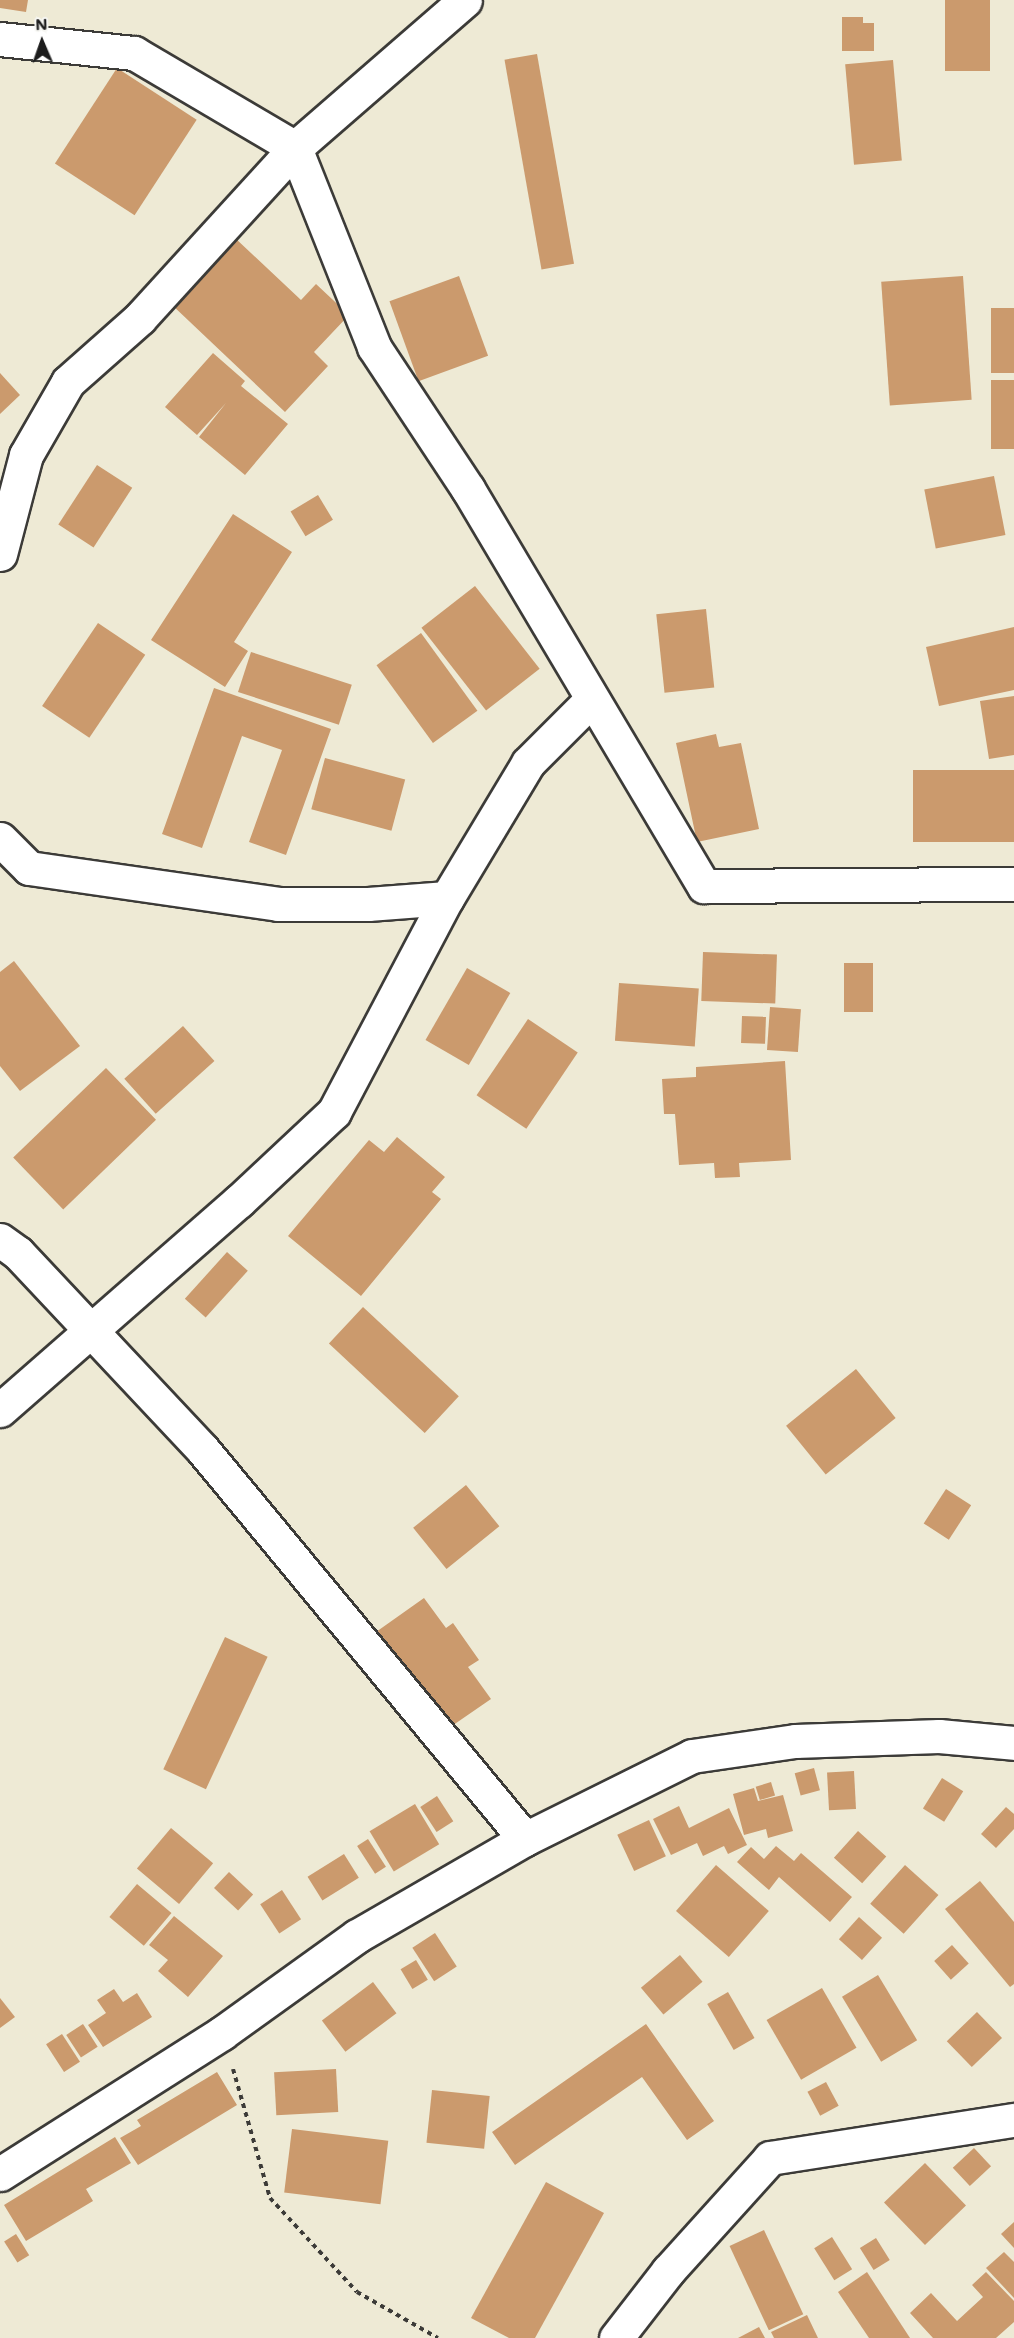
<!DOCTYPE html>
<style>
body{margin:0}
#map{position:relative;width:1014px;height:2338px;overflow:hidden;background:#eeead5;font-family:Mali,sans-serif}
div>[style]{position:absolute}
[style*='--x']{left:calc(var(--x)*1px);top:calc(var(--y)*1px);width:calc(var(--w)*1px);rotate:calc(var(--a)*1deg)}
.building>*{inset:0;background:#cb9a6d;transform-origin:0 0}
.path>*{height:4px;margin-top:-2px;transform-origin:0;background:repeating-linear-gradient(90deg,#3c3b38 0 4.5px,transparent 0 9px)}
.roads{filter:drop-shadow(2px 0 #3c3b38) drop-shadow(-2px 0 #3c3b38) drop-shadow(0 2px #3c3b38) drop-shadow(0 -2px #3c3b38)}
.street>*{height:33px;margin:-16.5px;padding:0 16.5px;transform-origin:16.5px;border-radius:16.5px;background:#fff}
span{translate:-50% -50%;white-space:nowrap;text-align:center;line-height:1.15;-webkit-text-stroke:4.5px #f6f6f2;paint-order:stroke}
.north{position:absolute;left:12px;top:12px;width:60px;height:60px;-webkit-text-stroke:4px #f6f6f2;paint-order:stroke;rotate:358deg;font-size:16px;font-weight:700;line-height:24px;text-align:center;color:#1c1c1c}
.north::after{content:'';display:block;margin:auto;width:21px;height:27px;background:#1c1c1c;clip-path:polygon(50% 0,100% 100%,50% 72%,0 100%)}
</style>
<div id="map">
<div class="building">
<i style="clip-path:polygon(0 0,28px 0,26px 12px,0 8px)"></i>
<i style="left:945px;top:0;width:45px;height:71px"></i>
<i style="clip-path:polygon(842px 17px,863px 17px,863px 23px,874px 23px,874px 51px,842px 51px)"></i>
<i style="left:537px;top:54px;width:213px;height:33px;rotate:80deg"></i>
<i style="left:893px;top:60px;width:101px;height:48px;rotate:85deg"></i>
<i style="left:117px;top:68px;width:95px;height:114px;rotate:33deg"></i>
<i style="clip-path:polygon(235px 238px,301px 300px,316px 284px,349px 315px,314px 352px,328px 366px,285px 412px,171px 304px)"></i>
<i style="left:459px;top:276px;width:85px;height:74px;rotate:70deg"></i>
<i style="left:963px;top:276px;width:124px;height:82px;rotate:86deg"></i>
<i style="left:991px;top:308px;width:23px;height:65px"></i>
<i style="clip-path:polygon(213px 353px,245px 381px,241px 386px,288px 424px,245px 475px,199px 437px,226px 403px,197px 435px,165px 407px)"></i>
<i style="clip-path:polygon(0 373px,20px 395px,0 414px)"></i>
<i style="left:1014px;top:380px;width:69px;height:23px;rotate:90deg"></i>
<i style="left:97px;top:465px;width:42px;height:71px;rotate:33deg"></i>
<i style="left:994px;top:476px;width:60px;height:71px;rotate:79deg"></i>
<i style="left:318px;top:495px;width:29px;height:32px;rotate:59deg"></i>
<i style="clip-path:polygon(233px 514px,292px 552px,234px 642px,248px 651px,225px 687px,151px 640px)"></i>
<i style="left:475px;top:586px;width:105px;height:68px;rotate:52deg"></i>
<i style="left:706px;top:609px;width:79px;height:50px;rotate:84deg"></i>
<i style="left:98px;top:623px;width:57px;height:100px;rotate:34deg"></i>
<i style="clip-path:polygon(1014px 627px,1014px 690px,939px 706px,926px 647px)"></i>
<i style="left:421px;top:633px;width:96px;height:55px;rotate:54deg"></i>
<i style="left:251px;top:652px;width:106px;height:42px;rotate:18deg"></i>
<i style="clip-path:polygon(214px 688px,331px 729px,286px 855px,249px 842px,282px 750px,242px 736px,202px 848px,162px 834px)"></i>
<i style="clip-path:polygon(1014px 696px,1014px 755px,989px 759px,980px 701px)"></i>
<i style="clip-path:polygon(716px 734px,719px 747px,741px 743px,759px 829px,697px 842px,676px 743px)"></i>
<i style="left:325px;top:758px;width:83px;height:53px;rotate:15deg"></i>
<i style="left:1014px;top:770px;width:72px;height:101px;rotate:90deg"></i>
<i style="left:703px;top:952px;width:74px;height:49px;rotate:2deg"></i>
<i style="clip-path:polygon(14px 961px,80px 1046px,20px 1091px,0 1066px,0 972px)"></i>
<i style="left:844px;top:963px;width:29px;height:49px"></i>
<i style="left:467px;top:968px;width:50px;height:83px;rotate:30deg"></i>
<i style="left:619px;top:983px;width:80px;height:58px;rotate:4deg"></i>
<i style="left:770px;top:1007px;width:31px;height:43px;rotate:4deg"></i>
<i style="left:742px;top:1016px;width:24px;height:27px;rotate:2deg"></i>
<i style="left:528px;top:1019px;width:60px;height:92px;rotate:34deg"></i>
<i style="left:183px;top:1026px;width:47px;height:79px;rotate:48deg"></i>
<i style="clip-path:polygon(785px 1061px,791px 1160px,739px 1163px,740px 1177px,715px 1178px,714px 1163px,679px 1165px,675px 1114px,664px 1114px,662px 1079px,696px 1077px,696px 1067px)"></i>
<i style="left:106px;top:1068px;width:72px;height:129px;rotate:46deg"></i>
<i style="clip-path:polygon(397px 1137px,445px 1177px,432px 1192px,441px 1199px,361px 1296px,288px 1236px,369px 1140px,384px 1152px)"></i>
<i style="left:227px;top:1252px;width:28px;height:63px;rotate:42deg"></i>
<i style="left:363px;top:1307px;width:131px;height:50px;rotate:43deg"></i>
<i style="left:856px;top:1369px;width:63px;height:90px;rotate:51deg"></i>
<i style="left:466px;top:1485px;width:53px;height:68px;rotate:51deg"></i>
<i style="left:946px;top:1489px;width:30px;height:41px;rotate:33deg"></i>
<i style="clip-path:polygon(424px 1598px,446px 1628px,453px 1623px,479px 1660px,468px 1667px,491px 1699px,446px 1730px,376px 1632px)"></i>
<i style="left:225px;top:1637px;width:47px;height:146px;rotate:25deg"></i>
<i style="left:814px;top:1768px;width:23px;height:20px;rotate:75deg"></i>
<i style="left:854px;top:1771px;width:38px;height:27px;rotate:87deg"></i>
<i style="left:942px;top:1778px;width:25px;height:36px;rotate:32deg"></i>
<i style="left:771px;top:1782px;width:14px;height:16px;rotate:73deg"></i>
<i style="clip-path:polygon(754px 1788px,758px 1801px,783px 1795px,793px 1831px,768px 1838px,766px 1829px,744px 1835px,733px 1794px)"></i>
<i style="left:437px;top:1796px;width:30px;height:20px;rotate:57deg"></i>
<i style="left:415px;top:1804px;width:47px;height:53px;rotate:59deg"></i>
<i style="clip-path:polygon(679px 1806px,689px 1828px,729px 1808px,747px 1845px,728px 1854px,724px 1846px,703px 1856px,697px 1843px,671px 1855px,653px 1819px)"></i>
<i style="clip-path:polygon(1006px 1807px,1014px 1814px,1014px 1829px,996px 1848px,981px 1834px)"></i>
<i style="left:649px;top:1820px;width:40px;height:35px;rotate:65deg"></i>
<i style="left:171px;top:1828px;width:55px;height:53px;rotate:40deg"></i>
<i style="left:858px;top:1831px;width:38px;height:36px;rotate:42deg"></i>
<i style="left:368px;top:1839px;width:33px;height:13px;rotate:57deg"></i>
<i style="clip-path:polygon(776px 1846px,794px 1861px,801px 1853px,852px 1897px,830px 1922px,779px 1877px,769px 1890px,737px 1862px,751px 1847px,764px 1859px)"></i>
<i style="left:344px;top:1854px;width:28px;height:43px;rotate:58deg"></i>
<i style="left:716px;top:1865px;width:70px;height:61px;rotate:41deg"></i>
<i style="left:905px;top:1865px;width:45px;height:52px;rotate:42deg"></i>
<i style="left:229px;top:1872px;width:33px;height:22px;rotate:43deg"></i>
<i style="clip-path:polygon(980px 1881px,1014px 1922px,1014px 1984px,1010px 1987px,945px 1909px)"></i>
<i style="left:137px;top:1884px;width:45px;height:43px;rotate:40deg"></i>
<i style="left:282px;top:1890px;width:35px;height:26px;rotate:57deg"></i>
<i style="clip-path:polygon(174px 1916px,223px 1956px,188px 1997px,158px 1971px,168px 1960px,149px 1945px)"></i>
<i style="left:859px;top:1917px;width:31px;height:30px;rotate:42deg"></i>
<i style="left:435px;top:1933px;width:40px;height:27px;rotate:57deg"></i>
<i style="left:952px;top:1945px;width:25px;height:24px;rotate:48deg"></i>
<i style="left:680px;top:1955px;width:35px;height:51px;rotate:50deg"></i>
<i style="left:416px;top:1960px;width:23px;height:18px;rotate:59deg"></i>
<i style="left:878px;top:1975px;width:76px;height:42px;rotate:59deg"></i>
<i style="left:373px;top:1982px;width:39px;height:64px;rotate:53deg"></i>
<i style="left:822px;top:1988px;width:69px;height:64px;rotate:60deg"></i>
<i style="clip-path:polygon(114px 1989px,123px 2002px,137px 1993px,152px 2017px,103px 2047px,88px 2025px,106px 2013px,97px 2000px)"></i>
<i style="left:728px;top:1992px;width:53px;height:24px;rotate:60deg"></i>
<i style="clip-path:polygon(0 1998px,15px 2017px,0 2028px)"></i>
<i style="left:977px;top:2012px;width:36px;height:42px;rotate:46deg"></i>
<i style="left:83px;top:2024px;width:27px;height:20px;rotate:57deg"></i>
<i style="clip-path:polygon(646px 2024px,714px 2121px,687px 2140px,642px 2077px,515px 2165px,492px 2132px)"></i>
<i style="left:62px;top:2034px;width:33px;height:19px;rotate:57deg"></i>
<i style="left:336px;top:2069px;width:43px;height:62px;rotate:87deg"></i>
<i style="clip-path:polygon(217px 2072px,237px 2105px,138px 2165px,120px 2138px,141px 2126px,137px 2120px)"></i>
<i style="left:826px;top:2082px;width:27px;height:21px;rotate:62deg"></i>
<i style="left:432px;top:2090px;width:58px;height:53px;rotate:6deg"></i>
<i style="left:292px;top:2129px;width:97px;height:64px;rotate:7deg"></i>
<i style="clip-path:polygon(115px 2137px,131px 2163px,86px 2189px,93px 2201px,26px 2241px,4px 2205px)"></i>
<i style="left:974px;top:2148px;width:25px;height:29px;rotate:47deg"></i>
<i style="left:925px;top:2163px;width:59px;height:57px;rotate:46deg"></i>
<i style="clip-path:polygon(546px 2182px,604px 2213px,535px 2338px,509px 2338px,471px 2318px)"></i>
<i style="clip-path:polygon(1014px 2222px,1014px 2248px,1001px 2234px)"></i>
<i style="left:764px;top:2230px;width:93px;height:38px;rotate:65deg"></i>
<i style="left:16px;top:2234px;width:25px;height:14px;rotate:58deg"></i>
<i style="left:832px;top:2237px;width:38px;height:21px;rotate:58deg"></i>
<i style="left:876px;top:2238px;width:26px;height:19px;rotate:58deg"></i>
<i style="clip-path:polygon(1004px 2252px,1014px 2262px,1014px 2298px,986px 2268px)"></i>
<i style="clip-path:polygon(867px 2272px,910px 2338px,869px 2338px,838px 2292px)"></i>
<i style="clip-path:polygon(986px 2272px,1014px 2301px,1014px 2322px,996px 2338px,933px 2338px,910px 2313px,931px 2293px,957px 2321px,983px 2297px,972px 2285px)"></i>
<i style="clip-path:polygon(807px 2315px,818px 2338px,774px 2338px,771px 2332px)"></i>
<i style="clip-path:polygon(759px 2327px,765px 2338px,738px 2338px)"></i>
</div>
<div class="path">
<i style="--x:233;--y:2069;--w:134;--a:74"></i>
<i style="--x:270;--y:2198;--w:128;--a:47.2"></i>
<i style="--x:357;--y:2292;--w:93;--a:29.6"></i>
</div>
<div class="roads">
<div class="street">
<i style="--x:0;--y:39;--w:135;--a:6"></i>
<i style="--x:134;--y:53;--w:187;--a:30.5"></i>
<i style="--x:295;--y:148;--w:214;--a:68.3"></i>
<i style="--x:374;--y:347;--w:170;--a:56.5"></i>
<i style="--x:468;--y:489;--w:462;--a:59.3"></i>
<i style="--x:704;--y:886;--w:310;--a:-0.4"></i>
<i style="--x:0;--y:554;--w:102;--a:-75.3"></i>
<i style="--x:26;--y:455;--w:84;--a:-60.1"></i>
<i style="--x:68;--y:382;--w:96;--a:-41.6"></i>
<i style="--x:140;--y:318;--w:230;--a:-47.6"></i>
<i style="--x:295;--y:148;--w:225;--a:-41"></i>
<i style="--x:0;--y:839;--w:41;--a:45"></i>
<i style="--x:29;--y:868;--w:252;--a:8.2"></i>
<i style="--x:278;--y:904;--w:90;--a:0"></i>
<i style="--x:368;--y:904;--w:79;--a:-4.3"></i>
<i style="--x:0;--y:1240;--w:22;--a:36"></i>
<i style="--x:18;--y:1253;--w:270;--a:46.8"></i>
<i style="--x:203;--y:1450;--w:505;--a:50.38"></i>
<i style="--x:0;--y:1410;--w:317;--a:-41.2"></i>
<i style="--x:239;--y:1201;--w:130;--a:-43.1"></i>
<i style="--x:334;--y:1112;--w:242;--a:-62.2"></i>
<i style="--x:447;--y:898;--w:157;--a:-59"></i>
<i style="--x:528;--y:763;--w:89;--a:-45"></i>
<i style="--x:0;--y:2174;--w:263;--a:-32.4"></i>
<i style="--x:222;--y:2033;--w:166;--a:-35.7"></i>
<i style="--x:357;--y:1936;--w:194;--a:-30"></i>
<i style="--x:525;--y:1839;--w:186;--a:-26.4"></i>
<i style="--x:692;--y:1756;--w:104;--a:-8.3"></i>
<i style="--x:795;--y:1741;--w:144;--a:-2"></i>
<i style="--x:939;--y:1736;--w:75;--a:5.3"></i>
<i style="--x:616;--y:2338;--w:85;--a:-52.2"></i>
<i style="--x:668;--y:2271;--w:152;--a:-47.9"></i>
<i style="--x:770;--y:2158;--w:247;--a:-8.9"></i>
</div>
</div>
<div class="north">N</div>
</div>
